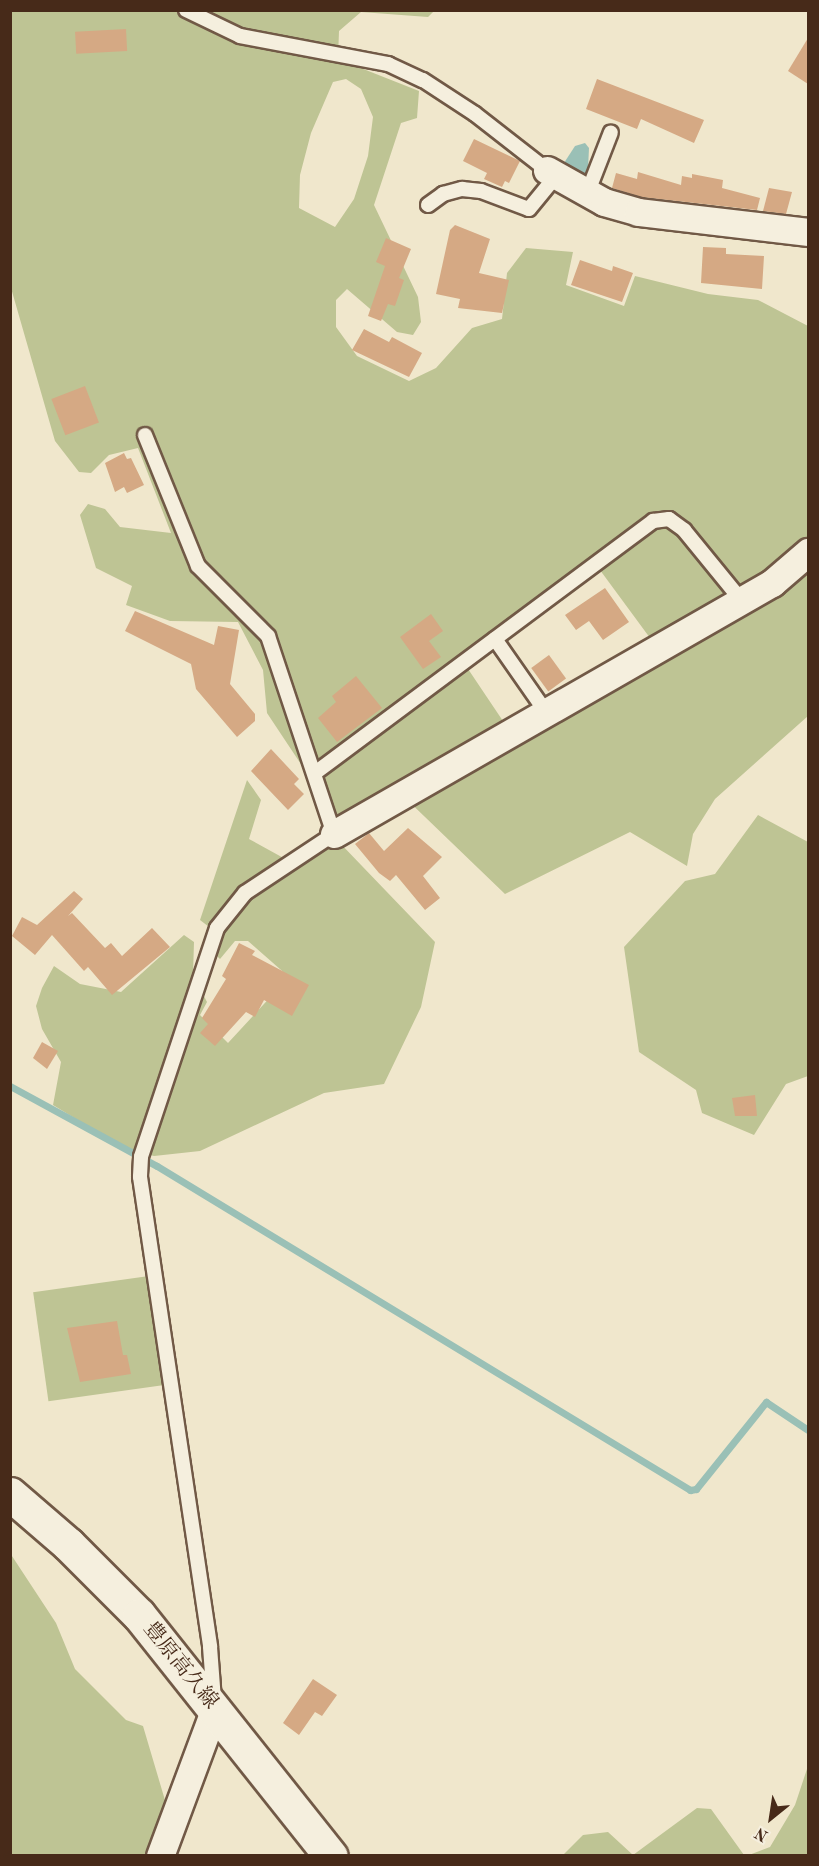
<!DOCTYPE html>
<meta charset="utf-8">
<style>
body{margin:0}
#map{position:relative;width:819px;height:1866px;overflow:hidden;background:#f0e7cc;font-family:"Old Standard TT","Noto Serif JP",serif}
div>[style]{position:absolute}
[style*='--x']{left:calc(var(--x)*1px);top:calc(var(--y)*1px);width:calc(var(--w)*1px);rotate:calc(var(--a)*1deg)}
.green>*{inset:0;background:#bec494;transform-origin:0 0}
.water>*{inset:0;background:#9ac0b6}
.stream>*{height:7px;margin:-3.5px;padding:0 3.5px;transform-origin:3.5px;border-radius:3.5px;background:#9ac0b6}
.building>*{inset:0;background:#d5a984;transform-origin:0 0}
.roads{filter:drop-shadow(2px 0 #715946) drop-shadow(-2px 0 #715946) drop-shadow(0 2px #715946) drop-shadow(0 -2px #715946)}
.service>*{height:14px;margin:-7px;padding:0 7px;transform-origin:7px;border-radius:7px;background:#f5efde}
.minor>*{height:27px;margin:-13.5px;padding:0 13.5px;transform-origin:13.5px;border-radius:13.5px;background:#f5efde}
.secondary>*{height:33px;margin:-16.5px;padding:0 16.5px;transform-origin:16.5px;border-radius:16.5px;background:#f5efde}
span{translate:-50% -50%;white-space:nowrap;text-align:center;line-height:1.15;-webkit-text-stroke:4.5px #f5efde;paint-order:stroke}
.street-label{font-size:21px;color:#472a19}
.frame{position:absolute;inset:0;border:12px solid #472a19;pointer-events:none}
.north{position:absolute;left:741px;top:1788px;width:60px;height:60px;-webkit-text-stroke:4px #f5efde;paint-order:stroke;rotate:210deg;font-size:16px;font-weight:700;line-height:24px;text-align:center;color:#472a19}
.north::after{content:'';display:block;margin:auto;width:21px;height:27px;background:#472a19;clip-path:polygon(50% 0,100% 100%,50% 72%,0 100%)}
</style>
<div id="map">
<div class="green">
<i style="clip-path:polygon(evenodd,10px 11px,434px 11px,428px 17px,361px 12px,339px 31px,338px 59px,419px 91px,417px 118px,401px 123px,374px 205px,418px 297px,421px 322px,413px 335px,397px 332px,347px 289px,336px 300px,336px 327px,357px 356px,409px 381px,436px 368px,472px 328px,502px 319px,507px 273px,526px 248px,573px 252px,566px 285px,624px 306px,635px 276px,708px 294px,758px 300px,808px 326px,808px 716px,715px 799px,693px 834px,687px 866px,630px 832px,505px 894px,398px 791px,338px 820px,267px 713px,263px 670px,238px 622px,170px 621px,126px 605px,132px 586px,96px 568px,80px 515px,88px 504px,105px 509px,120px 527px,171px 533px,138px 448px,109px 455px,91px 473px,79px 472px,55px 441px,11px 288px,10px 11px,346px 79px,361px 89px,373px 117px,368px 156px,354px 199px,335px 227px,299px 208px,300px 175px,311px 133px,333px 82px,346px 79px,10px 11px,597px 566px,664px 657px,515px 739px,462px 660px,597px 566px)"></i>
<i style="clip-path:polygon(247px 780px,261px 800px,249px 839px,298px 866px,338px 841px,435px 942px,421px 1007px,384px 1084px,324px 1093px,200px 1151px,154px 1156px,124px 1148px,53px 1105px,61px 1062px,42px 1029px,36px 1006px,42px 988px,54px 966px,80px 984px,121px 992px,184px 935px,194px 942px,193px 975px,207px 1002px,200px 1015px,228px 1043px,289px 977px,248px 941px,235px 941px,220px 959px,214px 953px,221px 936px,200px 920px)"></i>
<i style="clip-path:polygon(758px 815px,808px 842px,808px 1076px,786px 1084px,754px 1135px,702px 1113px,696px 1090px,639px 1052px,624px 947px,685px 881px,715px 874px)"></i>
<i style="left:149px;top:1276px;width:110px;height:117px;rotate:82deg"></i>
<i style="clip-path:polygon(10px 1553px,56px 1623px,75px 1669px,126px 1720px,143px 1726px,167px 1807px,152px 1855px,11px 1855px)"></i>
<i style="clip-path:polygon(808px 1766px,808px 1855px,749px 1855px,770px 1847px,795px 1805px)"></i>
<i style="clip-path:polygon(697px 1808px,711px 1809px,744px 1855px,563px 1855px,583px 1835px,608px 1832px,633px 1855px)"></i>
</div>
<div class="water">
<i style="clip-path:polygon(585px 143px,589px 148px,588px 169px,581px 180px,564px 170px,564px 163px,575px 146px)"></i>
</div>
<div class="stream">
<i style="--x:10;--y:1086;--w:167;--a:28.6"></i>
<i style="--x:157;--y:1166;--w:624;--a:31.29"></i>
<i style="--x:690;--y:1490;--w:6;--a:-9"></i>
<i style="--x:696;--y:1489;--w:112;--a:-51.2"></i>
<i style="--x:766;--y:1402;--w:50;--a:33.7"></i>
</div>
<div class="building">
<i style="left:126px;top:29px;width:22px;height:51px;rotate:87deg"></i>
<i style="clip-path:polygon(808px 38px,808px 84px,788px 71px)"></i>
<i style="clip-path:polygon(597px 79px,704px 120px,694px 143px,641px 119px,637px 129px,586px 109px)"></i>
<i style="clip-path:polygon(474px 139px,520px 161px,509px 183px,505px 181px,502px 187px,484px 179px,487px 173px,463px 161px)"></i>
<i style="clip-path:polygon(638px 172px,681px 185px,682px 176px,692px 178px,692px 174px,723px 180px,722px 188px,760px 198px,757px 210px,641px 197px,612px 188px,616px 173px,637px 179px)"></i>
<i style="clip-path:polygon(769px 188px,792px 192px,786px 214px,763px 211px)"></i>
<i style="clip-path:polygon(455px 225px,490px 239px,479px 273px,509px 280px,502px 313px,458px 308px,460px 299px,436px 294px,450px 230px)"></i>
<i style="clip-path:polygon(386px 238px,411px 249px,399px 278px,404px 280px,395px 306px,388px 304px,381px 321px,368px 316px,385px 266px,376px 262px)"></i>
<i style="clip-path:polygon(703px 247px,726px 248px,726px 254px,764px 256px,762px 289px,701px 283px)"></i>
<i style="clip-path:polygon(580px 260px,612px 271px,613px 266px,633px 273px,622px 302px,571px 285px)"></i>
<i style="clip-path:polygon(364px 329px,389px 342px,392px 337px,422px 353px,409px 377px,352px 350px)"></i>
<i style="left:85px;top:386px;width:39px;height:36px;rotate:69deg"></i>
<i style="clip-path:polygon(124px 453px,127px 459px,131px 458px,144px 485px,127px 493px,124px 487px,115px 492px,105px 463px)"></i>
<i style="clip-path:polygon(605px 588px,629px 622px,603px 640px,589px 621px,576px 630px,565px 615px)"></i>
<i style="clip-path:polygon(135px 611px,214px 645px,218px 626px,239px 630px,230px 684px,255px 714px,255px 721px,237px 737px,196px 689px,191px 664px,125px 631px)"></i>
<i style="clip-path:polygon(431px 614px,443px 631px,429px 641px,441px 657px,423px 669px,400px 637px)"></i>
<i style="left:549px;top:655px;width:29px;height:22px;rotate:54deg"></i>
<i style="clip-path:polygon(356px 676px,382px 708px,337px 742px,318px 718px,336px 702px,332px 696px)"></i>
<i style="clip-path:polygon(271px 749px,299px 779px,294px 784px,304px 794px,288px 810px,251px 771px)"></i>
<i style="clip-path:polygon(408px 828px,442px 857px,423px 876px,440px 898px,425px 910px,396px 875px,390px 881px,379px 873px,355px 844px,369px 833px,384px 851px)"></i>
<i style="clip-path:polygon(74px 891px,83px 899px,68px 916px,72px 913px,105px 948px,111px 943px,122px 956px,152px 928px,170px 947px,112px 995px,88px 967px,84px 971px,52px 935px,35px 955px,12px 936px,22px 917px,37px 925px)"></i>
<i style="clip-path:polygon(239px 943px,255px 951px,252px 955px,309px 985px,292px 1016px,264px 1000px,255px 1017px,246px 1012px,215px 1046px,200px 1033px,208px 1024px,202px 1018px,226px 979px,222px 976px)"></i>
<i style="clip-path:polygon(42px 1042px,58px 1051px,47px 1069px,33px 1058px)"></i>
<i style="clip-path:polygon(755px 1095px,757px 1116px,735px 1116px,732px 1098px)"></i>
<i style="clip-path:polygon(117px 1321px,123px 1355px,127px 1355px,131px 1374px,80px 1382px,67px 1328px)"></i>
<i style="clip-path:polygon(313px 1679px,337px 1695px,322px 1716px,315px 1712px,299px 1735px,283px 1723px)"></i>
</div>
<div class="roads">
<div class="service">
<i style="--x:186;--y:10;--w:60;--a:25.7"></i>
<i style="--x:240;--y:36;--w:151;--a:10.7"></i>
<i style="--x:388;--y:64;--w:38;--a:25"></i>
<i style="--x:423;--y:80;--w:62;--a:33.2"></i>
<i style="--x:475;--y:114;--w:91;--a:37.9"></i>
<i style="--x:587;--y:194;--w:66;--a:-68.8"></i>
<i style="--x:428;--y:205;--w:19;--a:-36"></i>
<i style="--x:443;--y:194;--w:20;--a:-15"></i>
<i style="--x:462;--y:189;--w:19;--a:6"></i>
<i style="--x:481;--y:191;--w:51;--a:20.6"></i>
<i style="--x:529;--y:209;--w:43;--a:-50.7"></i>
<i style="--x:145;--y:435;--w:141;--a:68"></i>
<i style="--x:198;--y:566;--w:99;--a:45"></i>
<i style="--x:268;--y:636;--w:209;--a:71.6"></i>
<i style="--x:334;--y:834;--w:107;--a:146.5"></i>
<i style="--x:245;--y:893;--w:45;--a:128.7"></i>
<i style="--x:217;--y:928;--w:241;--a:108.4"></i>
<i style="--x:141;--y:1157;--w:20;--a:93"></i>
<i style="--x:140;--y:1177;--w:475;--a:81.5"></i>
<i style="--x:210;--y:1647;--w:53;--a:85.7"></i>
<i style="--x:495;--y:639;--w:89;--a:55.1"></i>
<i style="--x:315;--y:773;--w:422;--a:-36.7"></i>
<i style="--x:653;--y:521;--w:16;--a:-7"></i>
<i style="--x:669;--y:519;--w:19;--a:36"></i>
<i style="--x:684;--y:530;--w:92;--a:50.8"></i>
</div>
<div class="minor">
<i style="--x:547;--y:170;--w:65;--a:29.3"></i>
<i style="--x:604;--y:202;--w:35;--a:16"></i>
<i style="--x:638;--y:212;--w:171;--a:6.7"></i>
<i style="--x:334;--y:834;--w:505;--a:-29.82"></i>
<i style="--x:772;--y:583;--w:48;--a:-40.7"></i>
<i style="--x:160;--y:1856;--w:158;--a:-69.6"></i>
</div>
<div class="secondary">
<i style="--x:10;--y:1494;--w:77;--a:40.8"></i>
<i style="--x:68;--y:1544;--w:100;--a:45"></i>
<i style="--x:139;--y:1615;--w:308;--a:51.5"></i>
</div>
</div>
<div class="street-label">
<span style="left:180px;top:1666px;rotate:51deg">豊原高久線</span>
</div>
<div class="frame"></div>
<div class="north">N</div>
</div>
